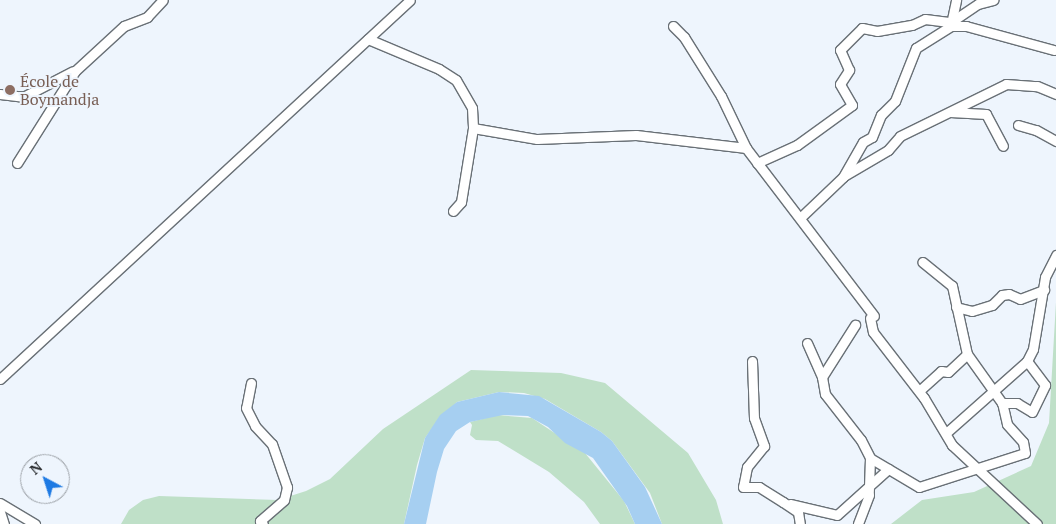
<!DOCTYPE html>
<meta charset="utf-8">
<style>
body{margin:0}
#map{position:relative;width:1056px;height:524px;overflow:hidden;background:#eef5fd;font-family:"PT Serif",serif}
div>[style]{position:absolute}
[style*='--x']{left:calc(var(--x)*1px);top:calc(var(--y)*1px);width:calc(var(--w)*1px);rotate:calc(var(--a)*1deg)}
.green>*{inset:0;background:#bfe0c8}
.water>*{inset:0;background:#a6cff1}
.roads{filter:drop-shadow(1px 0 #697076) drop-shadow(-1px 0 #697076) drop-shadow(0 1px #697076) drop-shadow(0 -1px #697076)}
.minor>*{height:9px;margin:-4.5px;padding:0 4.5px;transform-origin:4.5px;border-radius:4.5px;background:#fff}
.dots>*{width:14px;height:14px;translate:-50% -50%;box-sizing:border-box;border:2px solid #eef5fd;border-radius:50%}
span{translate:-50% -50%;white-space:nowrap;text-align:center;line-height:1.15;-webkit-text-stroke:4px #eef5fd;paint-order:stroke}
.education-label{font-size:16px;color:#785e54}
.left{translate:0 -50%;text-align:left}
.north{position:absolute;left:20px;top:454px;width:50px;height:50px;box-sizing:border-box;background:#eef5fd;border:1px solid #9a9fa5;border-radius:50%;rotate:320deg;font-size:14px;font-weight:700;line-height:20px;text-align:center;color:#1c1e21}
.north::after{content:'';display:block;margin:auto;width:18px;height:22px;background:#1e7ae3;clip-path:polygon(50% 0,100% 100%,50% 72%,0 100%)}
</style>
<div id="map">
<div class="green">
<i style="clip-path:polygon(1056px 302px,1056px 524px,891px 524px,922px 500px,974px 492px,1031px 466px,1049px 423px)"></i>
<i style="clip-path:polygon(471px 370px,561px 373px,605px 383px,688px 453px,716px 500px,723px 524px,662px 524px,650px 493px,612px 441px,601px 432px,545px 399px,524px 393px,499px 392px,457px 402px,433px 427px,425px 438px,417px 465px,404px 524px,121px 524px,129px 510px,143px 500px,159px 496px,278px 500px,306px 491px,330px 479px,383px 429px)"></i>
<i style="clip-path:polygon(498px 415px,532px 418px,585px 453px,624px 501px,635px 524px,600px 524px,584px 502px,549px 472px,498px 441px,476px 440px,470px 435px,472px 425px,470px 422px)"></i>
</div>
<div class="water">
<i style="clip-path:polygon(499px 392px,539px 396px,601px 432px,612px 441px,645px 487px,662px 524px,635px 524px,627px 506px,593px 458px,565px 443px,548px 427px,528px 416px,503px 415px,470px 422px,456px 431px,444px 449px,437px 472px,426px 524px,404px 524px,425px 438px,440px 415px,457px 402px)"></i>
</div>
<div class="roads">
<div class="minor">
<i style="--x:951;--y:24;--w:25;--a:-78"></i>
<i style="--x:673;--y:26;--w:16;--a:45"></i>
<i style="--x:684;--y:37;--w:70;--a:57.9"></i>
<i style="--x:721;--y:96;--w:58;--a:64.3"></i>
<i style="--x:368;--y:39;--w:77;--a:22.9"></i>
<i style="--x:439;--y:69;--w:20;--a:33"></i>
<i style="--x:456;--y:80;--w:32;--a:60"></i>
<i style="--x:472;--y:108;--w:20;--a:87"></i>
<i style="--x:473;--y:128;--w:75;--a:99.2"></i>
<i style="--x:461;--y:202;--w:12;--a:132"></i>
<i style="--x:0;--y:94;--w:23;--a:7"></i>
<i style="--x:23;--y:97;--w:56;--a:-27.5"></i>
<i style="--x:950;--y:112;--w:36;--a:3"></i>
<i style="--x:986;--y:114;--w:36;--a:62"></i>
<i style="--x:1018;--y:125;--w:19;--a:16"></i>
<i style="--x:1036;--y:130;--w:23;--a:29"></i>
<i style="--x:473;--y:128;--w:65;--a:9.8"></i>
<i style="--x:537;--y:139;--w:99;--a:-2.3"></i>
<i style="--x:636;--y:135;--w:111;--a:6.7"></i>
<i style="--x:746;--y:148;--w:211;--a:52.7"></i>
<i style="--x:17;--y:163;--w:109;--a:-57.8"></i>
<i style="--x:75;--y:71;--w:67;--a:-42.6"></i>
<i style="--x:124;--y:26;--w:25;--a:-21"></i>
<i style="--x:147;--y:17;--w:23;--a:-47"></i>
<i style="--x:757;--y:163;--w:44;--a:-24.2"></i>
<i style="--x:797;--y:145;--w:68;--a:-36"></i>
<i style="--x:852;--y:105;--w:24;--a:-120"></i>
<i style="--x:840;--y:84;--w:17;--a:-57"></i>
<i style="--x:849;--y:70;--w:22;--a:-114"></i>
<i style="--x:840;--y:50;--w:31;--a:-45"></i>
<i style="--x:862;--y:28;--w:15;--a:11"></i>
<i style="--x:877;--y:31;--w:36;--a:-10"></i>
<i style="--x:912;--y:25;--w:14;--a:-25"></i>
<i style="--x:925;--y:19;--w:26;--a:7"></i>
<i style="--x:951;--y:22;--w:32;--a:-34"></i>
<i style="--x:978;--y:4;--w:16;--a:-15"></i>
<i style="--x:844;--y:176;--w:51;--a:-30.6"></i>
<i style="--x:888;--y:150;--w:18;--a:-49"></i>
<i style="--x:900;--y:136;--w:118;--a:-26.1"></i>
<i style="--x:1006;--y:84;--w:31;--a:4"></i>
<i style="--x:1037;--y:86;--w:21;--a:23"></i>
<i style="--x:801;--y:217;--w:58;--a:-43.6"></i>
<i style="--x:843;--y:177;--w:40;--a:-60.3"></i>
<i style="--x:863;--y:142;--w:10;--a:-29"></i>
<i style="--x:872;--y:137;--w:24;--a:-68"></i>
<i style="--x:881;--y:115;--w:20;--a:-45"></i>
<i style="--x:895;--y:101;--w:57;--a:-68.4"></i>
<i style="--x:916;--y:48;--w:41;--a:-32.2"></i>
<i style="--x:951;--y:26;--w:15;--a:0"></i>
<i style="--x:966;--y:26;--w:91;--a:15.3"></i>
<i style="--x:956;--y:307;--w:16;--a:14"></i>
<i style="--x:972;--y:311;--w:21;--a:-17"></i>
<i style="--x:992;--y:305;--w:14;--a:-45"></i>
<i style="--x:1002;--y:295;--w:7;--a:-8"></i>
<i style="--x:1009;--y:294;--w:12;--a:24"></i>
<i style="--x:1020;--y:299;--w:26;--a:-21"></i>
<i style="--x:870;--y:318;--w:14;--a:78"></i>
<i style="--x:873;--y:332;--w:83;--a:52.3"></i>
<i style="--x:924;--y:398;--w:55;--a:59.2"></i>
<i style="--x:952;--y:445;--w:116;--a:42.9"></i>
<i style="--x:807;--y:343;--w:37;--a:66"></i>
<i style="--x:822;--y:377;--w:17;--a:80"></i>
<i style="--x:825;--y:394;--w:58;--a:52"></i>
<i style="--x:861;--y:440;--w:20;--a:63"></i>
<i style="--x:870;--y:458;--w:37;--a:92"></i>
<i style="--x:869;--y:495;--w:31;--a:111"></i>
<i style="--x:752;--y:361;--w:57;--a:88"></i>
<i style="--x:754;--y:418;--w:30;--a:70"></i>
<i style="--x:764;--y:446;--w:27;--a:129"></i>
<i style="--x:747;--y:467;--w:20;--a:101"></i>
<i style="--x:743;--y:487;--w:16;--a:0"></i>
<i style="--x:759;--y:487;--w:28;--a:32"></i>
<i style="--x:783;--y:502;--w:18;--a:34"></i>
<i style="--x:798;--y:512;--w:12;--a:81"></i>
<i style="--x:822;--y:377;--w:62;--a:-57.6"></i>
<i style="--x:0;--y:379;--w:558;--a:-42.75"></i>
<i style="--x:251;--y:383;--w:25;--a:101"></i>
<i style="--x:246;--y:408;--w:20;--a:63"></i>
<i style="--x:255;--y:426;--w:25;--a:47"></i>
<i style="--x:272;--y:444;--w:46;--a:70.8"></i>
<i style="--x:287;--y:487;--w:13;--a:103"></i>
<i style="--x:284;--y:500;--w:32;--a:139"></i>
<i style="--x:260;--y:521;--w:4;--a:45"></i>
<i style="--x:919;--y:391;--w:30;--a:-42"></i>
<i style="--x:941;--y:371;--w:7;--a:8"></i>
<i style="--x:948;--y:372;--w:26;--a:-43"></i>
<i style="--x:1002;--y:403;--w:15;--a:0"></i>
<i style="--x:1017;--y:403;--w:17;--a:31"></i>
<i style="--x:1032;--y:412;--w:30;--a:-64"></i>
<i style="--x:1045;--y:385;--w:30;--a:-127"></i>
<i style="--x:946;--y:433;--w:108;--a:-41.6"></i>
<i style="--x:1027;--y:361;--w:13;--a:-63"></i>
<i style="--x:1033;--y:349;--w:73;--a:-80.5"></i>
<i style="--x:1045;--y:277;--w:25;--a:-63"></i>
<i style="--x:870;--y:458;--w:57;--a:30.6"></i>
<i style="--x:919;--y:487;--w:111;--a:-17.8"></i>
<i style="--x:1025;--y:453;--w:11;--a:-100"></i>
<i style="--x:1023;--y:442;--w:24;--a:-132"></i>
<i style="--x:1007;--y:424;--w:22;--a:-103"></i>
<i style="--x:1002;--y:403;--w:60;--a:-125.5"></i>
<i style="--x:967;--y:354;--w:70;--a:-102.4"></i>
<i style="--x:952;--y:286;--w:38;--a:-141"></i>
<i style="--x:0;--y:503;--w:41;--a:31"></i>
<i style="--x:790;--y:504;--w:48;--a:13.2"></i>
<i style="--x:837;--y:515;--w:69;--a:-42"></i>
<i style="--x:0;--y:512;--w:13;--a:72"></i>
</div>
</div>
<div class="dots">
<i style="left:10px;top:90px;background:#8d6e63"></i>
</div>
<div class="education-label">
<span class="left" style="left:20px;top:90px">École de<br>Boymandja</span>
</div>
<div class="north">N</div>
</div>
